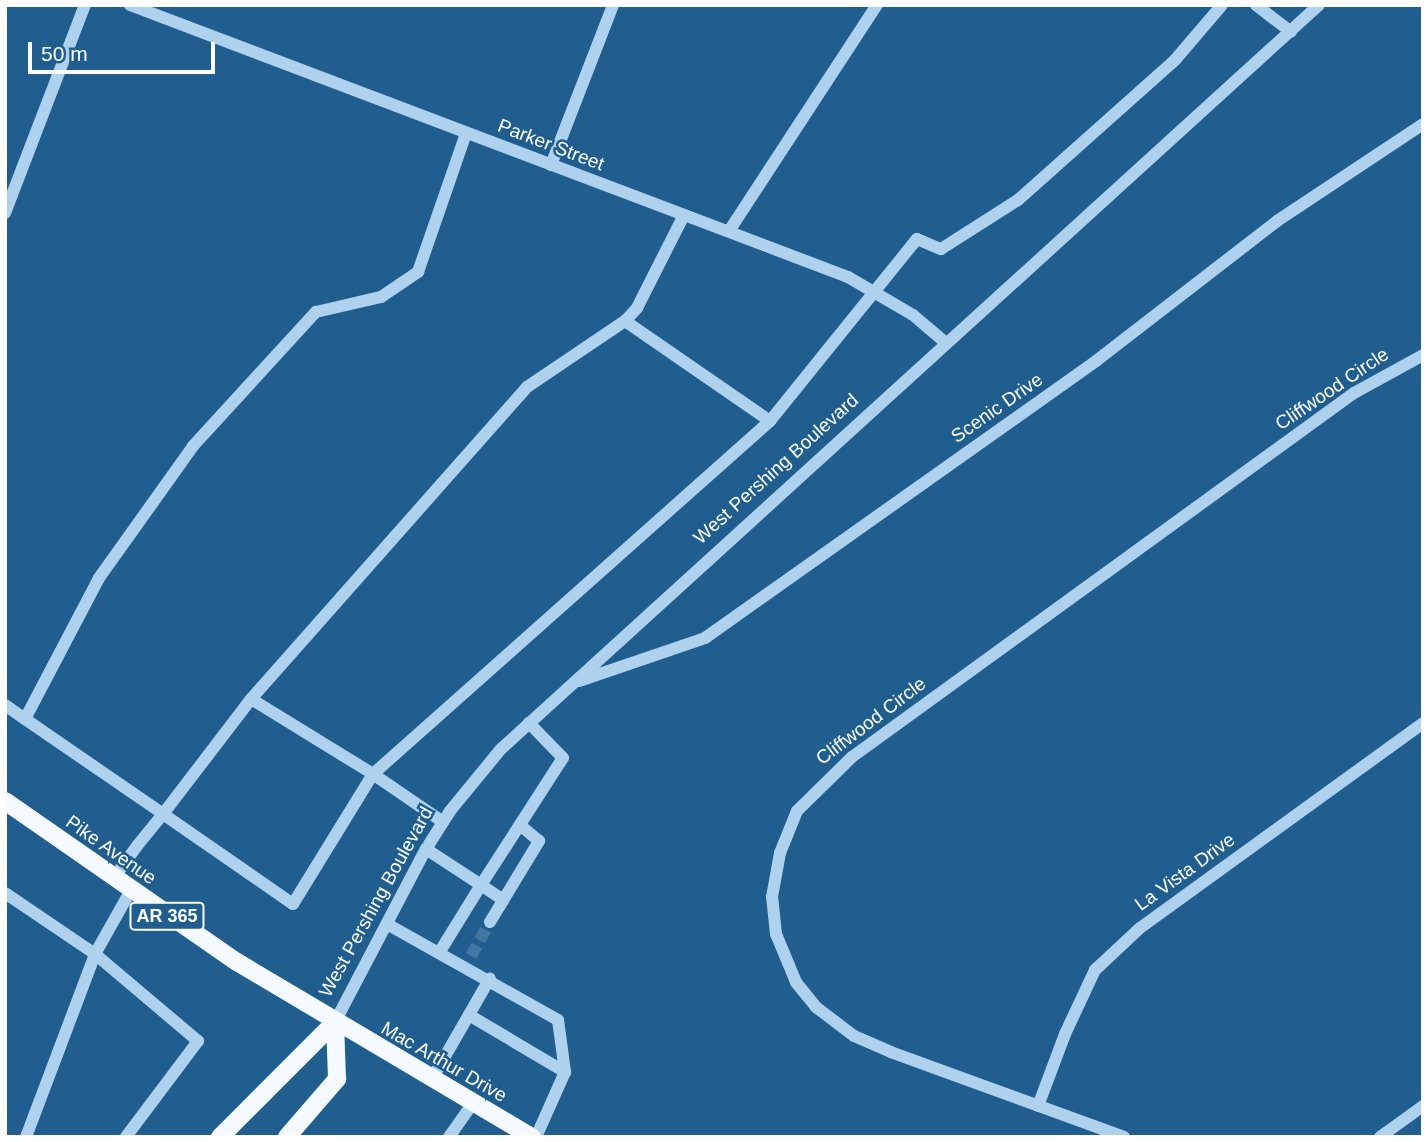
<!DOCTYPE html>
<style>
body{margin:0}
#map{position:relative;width:1428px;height:1142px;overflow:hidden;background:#1f5e8f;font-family:Helvetica,sans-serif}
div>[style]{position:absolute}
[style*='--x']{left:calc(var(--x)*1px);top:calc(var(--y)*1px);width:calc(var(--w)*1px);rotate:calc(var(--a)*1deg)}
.minor-tunnel>*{height:12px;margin-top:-6px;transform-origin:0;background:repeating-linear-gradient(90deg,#4176a0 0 12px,transparent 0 18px)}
.minor>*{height:12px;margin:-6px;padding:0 6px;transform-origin:6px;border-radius:6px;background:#aed2ed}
.major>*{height:18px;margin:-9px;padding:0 9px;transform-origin:9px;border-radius:9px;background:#f4faff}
span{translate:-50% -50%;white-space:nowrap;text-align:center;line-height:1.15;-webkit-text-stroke:5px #1f5e8f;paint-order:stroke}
.shield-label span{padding:2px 5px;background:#1f5e8f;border:2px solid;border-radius:5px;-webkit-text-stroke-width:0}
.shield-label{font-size:18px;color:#fff;font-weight:700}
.street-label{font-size:19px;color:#fff}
.frame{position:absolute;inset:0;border:7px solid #fff;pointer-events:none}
.scale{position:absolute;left:28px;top:42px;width:187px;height:32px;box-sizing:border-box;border:4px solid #fff;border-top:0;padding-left:9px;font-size:21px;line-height:24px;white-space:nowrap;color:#fff;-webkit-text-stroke:5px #1f5e8f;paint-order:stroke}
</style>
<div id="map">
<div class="minor-tunnel">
<i style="--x:471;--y:956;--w:39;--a:-61"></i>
</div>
<div class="minor">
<i style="--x:130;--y:5;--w:768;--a:20.75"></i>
<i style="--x:848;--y:277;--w:75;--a:30.3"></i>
<i style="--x:913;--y:315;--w:43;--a:40.3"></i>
<i style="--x:1256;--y:5;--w:44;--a:37.6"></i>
<i style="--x:551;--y:165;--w:172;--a:-68.8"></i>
<i style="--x:5;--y:213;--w:223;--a:-69"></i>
<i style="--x:729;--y:231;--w:270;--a:-56.8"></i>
<i style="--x:625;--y:321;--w:176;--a:34.6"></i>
<i style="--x:579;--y:681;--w:133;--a:-18.8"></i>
<i style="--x:705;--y:638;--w:479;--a:-35.3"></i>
<i style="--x:1096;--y:361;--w:229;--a:-37.7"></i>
<i style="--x:1277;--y:221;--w:175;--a:-33.6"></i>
<i style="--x:251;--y:699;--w:417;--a:-48.5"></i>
<i style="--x:527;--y:387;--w:118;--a:-34"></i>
<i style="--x:625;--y:321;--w:18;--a:-47"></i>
<i style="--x:637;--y:308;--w:104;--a:-63.2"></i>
<i style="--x:5;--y:705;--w:24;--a:35"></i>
<i style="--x:25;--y:719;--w:168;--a:34.5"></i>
<i style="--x:163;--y:814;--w:158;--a:34.7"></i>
<i style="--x:293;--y:904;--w:153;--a:-58.4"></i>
<i style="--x:373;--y:774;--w:143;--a:-148.4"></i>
<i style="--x:251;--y:699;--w:145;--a:127.4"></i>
<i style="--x:163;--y:814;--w:41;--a:129.1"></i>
<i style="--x:137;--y:846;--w:39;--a:126"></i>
<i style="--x:25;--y:719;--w:159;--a:-62.3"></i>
<i style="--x:99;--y:578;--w:162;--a:-54.5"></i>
<i style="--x:193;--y:446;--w:182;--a:-47.5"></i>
<i style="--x:316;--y:312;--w:67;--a:-13"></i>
<i style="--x:381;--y:297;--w:45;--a:-34"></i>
<i style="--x:418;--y:272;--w:147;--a:-70.9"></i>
<i style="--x:443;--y:822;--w:85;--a:-145.6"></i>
<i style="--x:373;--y:774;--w:531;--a:-41.64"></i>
<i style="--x:770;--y:421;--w:234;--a:-51.1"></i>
<i style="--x:917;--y:239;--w:26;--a:23"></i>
<i style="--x:941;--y:249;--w:91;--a:-32.5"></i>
<i style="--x:1018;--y:200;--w:210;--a:-41.7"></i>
<i style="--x:1175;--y:60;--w:72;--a:-49.5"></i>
<i style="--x:426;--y:849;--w:66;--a:33.2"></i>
<i style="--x:481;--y:885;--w:151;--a:-57.2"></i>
<i style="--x:563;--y:758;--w:49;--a:-134.2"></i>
<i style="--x:5;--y:893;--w:109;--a:34.1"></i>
<i style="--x:95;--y:954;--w:73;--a:-60.6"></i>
<i style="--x:490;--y:922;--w:95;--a:-58.8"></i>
<i style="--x:539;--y:841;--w:25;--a:-140"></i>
<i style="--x:387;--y:924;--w:196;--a:29.3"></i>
<i style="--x:558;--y:1020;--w:52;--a:82.3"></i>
<i style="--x:565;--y:1072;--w:71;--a:114"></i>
<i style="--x:439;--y:953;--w:80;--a:-58.3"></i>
<i style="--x:481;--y:885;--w:27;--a:34"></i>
<i style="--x:469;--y:1015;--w:112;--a:30.7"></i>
<i style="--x:335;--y:1022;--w:195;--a:-62.3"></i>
<i style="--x:426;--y:849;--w:45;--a:-57.7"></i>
<i style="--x:450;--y:811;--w:80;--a:-50.6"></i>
<i style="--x:501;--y:749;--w:1106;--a:-42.29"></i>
<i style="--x:432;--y:1079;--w:116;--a:-60.1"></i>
<i style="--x:1038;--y:1106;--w:77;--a:-69.4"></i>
<i style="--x:1065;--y:1034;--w:71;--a:-64.9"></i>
<i style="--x:1095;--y:970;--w:62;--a:-43"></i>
<i style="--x:1140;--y:928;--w:349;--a:-35.9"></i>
<i style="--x:26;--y:1137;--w:196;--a:-69.3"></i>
<i style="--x:95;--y:954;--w:135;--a:40.2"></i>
<i style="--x:198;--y:1041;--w:120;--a:126.9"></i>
<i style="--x:449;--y:1137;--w:42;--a:-54.8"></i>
<i style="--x:1124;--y:1137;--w:248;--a:-160"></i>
<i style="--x:891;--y:1052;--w:40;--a:-156.6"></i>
<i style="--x:854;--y:1036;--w:48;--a:-142.7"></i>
<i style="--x:816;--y:1007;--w:32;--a:-129"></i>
<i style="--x:796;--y:982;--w:52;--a:-112.6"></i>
<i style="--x:776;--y:934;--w:37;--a:-96"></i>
<i style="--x:772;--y:897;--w:45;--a:-79.7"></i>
<i style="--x:780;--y:853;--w:45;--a:-68"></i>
<i style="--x:797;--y:811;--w:77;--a:-44.5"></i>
<i style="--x:852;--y:757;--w:620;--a:-35.95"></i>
<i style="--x:1354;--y:393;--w:79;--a:-28.8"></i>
<i style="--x:1380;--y:1137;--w:53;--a:-35.8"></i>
</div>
<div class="major">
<i style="--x:5;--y:801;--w:282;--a:34.8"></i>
<i style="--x:237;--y:962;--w:343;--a:30.7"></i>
<i style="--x:220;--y:1137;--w:163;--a:-45"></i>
<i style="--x:287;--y:1137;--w:77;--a:-49.2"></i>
<i style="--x:337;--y:1079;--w:57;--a:-92"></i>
</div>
<div class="shield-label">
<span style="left:167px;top:916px">AR 365</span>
</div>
<div class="street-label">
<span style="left:551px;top:145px;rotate:21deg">Parker Street</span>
<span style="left:1332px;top:389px;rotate:-34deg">Cliffwood Circle</span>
<span style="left:997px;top:408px;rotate:-35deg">Scenic Drive</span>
<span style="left:776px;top:469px;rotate:-42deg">West Pershing Boulevard</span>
<span style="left:871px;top:721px;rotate:-37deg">Cliffwood Circle</span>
<span style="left:111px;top:850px;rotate:35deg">Pike Avenue</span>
<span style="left:1185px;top:872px;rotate:-36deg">La Vista Drive</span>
<span style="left:376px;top:902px;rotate:-61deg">West Pershing Boulevard</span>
<span style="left:444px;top:1062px;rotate:30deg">Mac Arthur Drive</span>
</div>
<div class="frame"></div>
<div class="scale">50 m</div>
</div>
